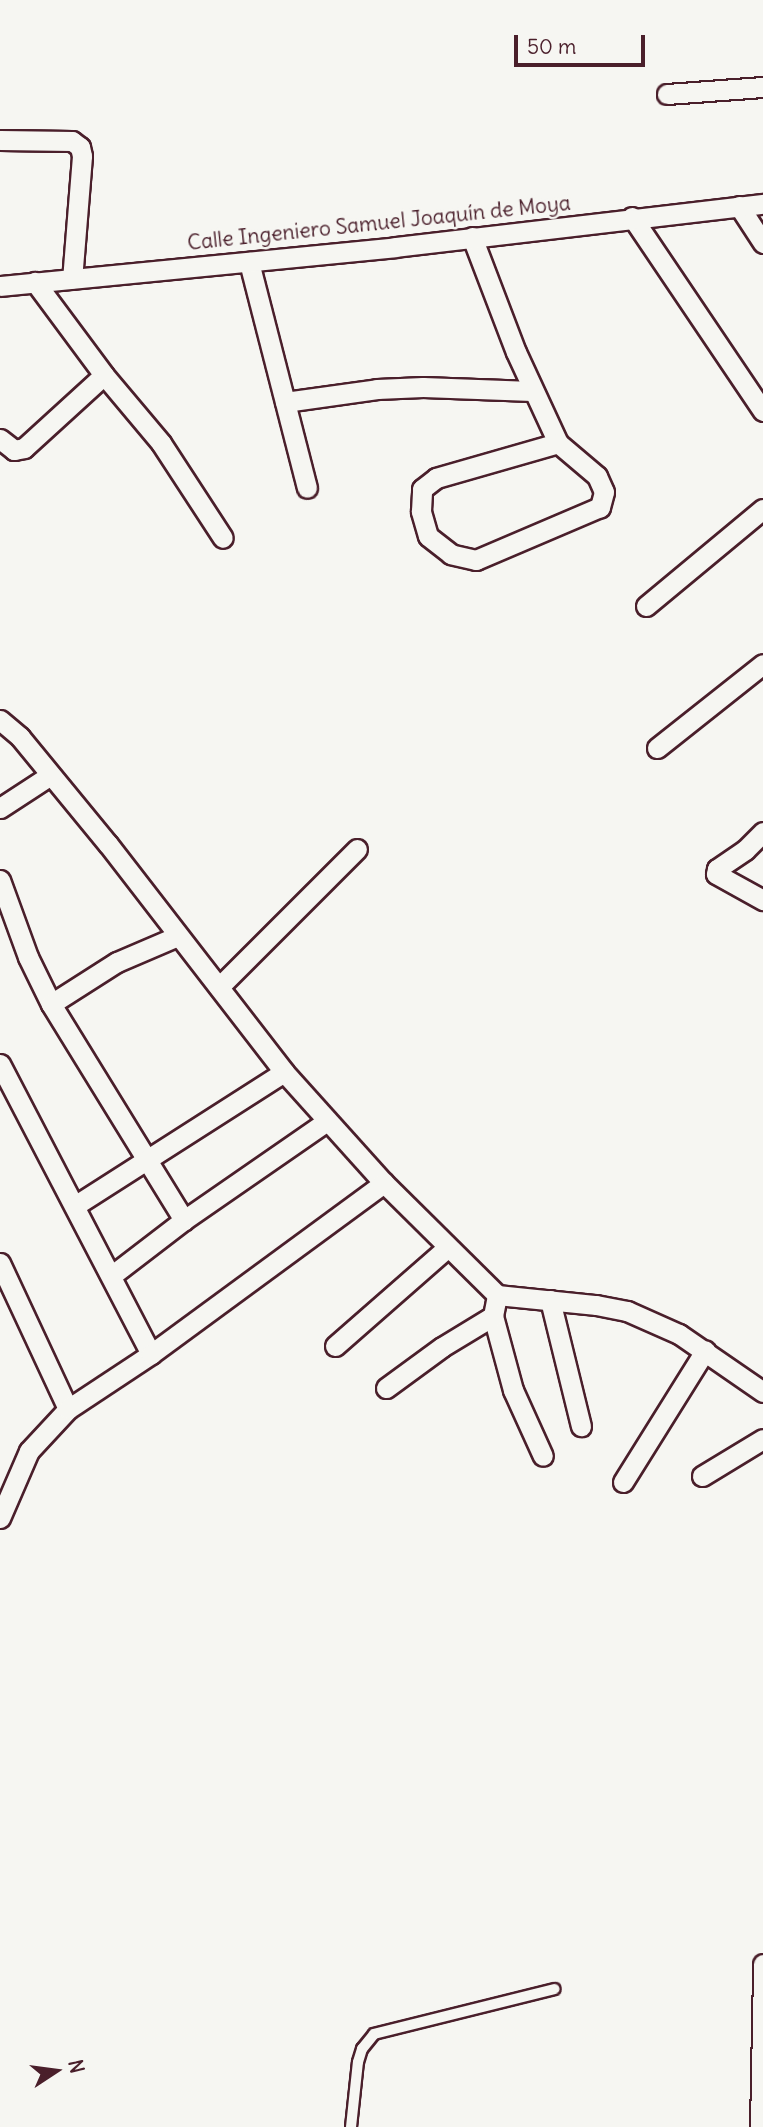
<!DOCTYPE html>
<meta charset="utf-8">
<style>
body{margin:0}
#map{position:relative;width:763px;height:2127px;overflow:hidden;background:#f6f6f2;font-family:Delius,sans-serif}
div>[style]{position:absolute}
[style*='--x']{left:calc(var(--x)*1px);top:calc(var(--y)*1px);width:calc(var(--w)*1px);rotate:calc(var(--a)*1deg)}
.roads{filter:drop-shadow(2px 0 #4a1f2b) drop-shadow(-2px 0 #4a1f2b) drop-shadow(0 2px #4a1f2b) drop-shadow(0 -2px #4a1f2b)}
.lane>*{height:10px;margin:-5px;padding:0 5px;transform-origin:5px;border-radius:5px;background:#f6f6f2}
.street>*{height:19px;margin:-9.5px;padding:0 9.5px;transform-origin:9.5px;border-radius:9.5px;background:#f6f6f2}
span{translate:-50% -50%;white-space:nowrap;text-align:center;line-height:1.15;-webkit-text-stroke:5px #f6f6f2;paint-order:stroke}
.street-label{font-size:21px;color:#4a1f2b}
.north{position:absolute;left:21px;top:2036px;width:70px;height:70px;-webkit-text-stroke:5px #f6f6f2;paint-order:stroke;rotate:77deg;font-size:19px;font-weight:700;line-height:28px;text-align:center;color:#4a1f2b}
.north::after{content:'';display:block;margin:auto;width:24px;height:32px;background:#4a1f2b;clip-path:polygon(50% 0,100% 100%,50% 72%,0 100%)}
.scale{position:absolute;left:514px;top:35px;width:131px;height:32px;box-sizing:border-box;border:4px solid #4a1f2b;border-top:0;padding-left:9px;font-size:21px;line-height:24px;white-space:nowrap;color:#4a1f2b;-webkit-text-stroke:5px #f6f6f2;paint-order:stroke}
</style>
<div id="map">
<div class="roads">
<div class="lane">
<i style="--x:351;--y:2127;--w:65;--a:-83.9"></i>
<i style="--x:358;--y:2062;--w:14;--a:-73"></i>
<i style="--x:362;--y:2049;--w:19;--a:-51"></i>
<i style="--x:374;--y:2034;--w:186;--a:-14"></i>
</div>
<div class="street">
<i style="--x:667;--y:94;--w:96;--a:-4.2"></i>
<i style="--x:0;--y:140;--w:72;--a:0.8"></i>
<i style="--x:72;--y:141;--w:10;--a:37"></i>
<i style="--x:80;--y:147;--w:9;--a:77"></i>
<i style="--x:82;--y:156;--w:123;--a:94.6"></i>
<i style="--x:739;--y:206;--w:44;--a:57"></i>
<i style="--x:632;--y:217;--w:234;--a:56"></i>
<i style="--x:472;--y:237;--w:123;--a:69.1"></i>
<i style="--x:516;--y:352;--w:100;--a:65.2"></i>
<i style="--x:558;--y:443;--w:51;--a:40.2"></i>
<i style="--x:597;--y:476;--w:17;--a:66"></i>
<i style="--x:604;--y:492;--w:16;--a:105"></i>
<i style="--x:600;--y:507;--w:135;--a:156.9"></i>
<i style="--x:476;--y:560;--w:26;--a:-167"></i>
<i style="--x:451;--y:554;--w:29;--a:-142"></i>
<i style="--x:428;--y:536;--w:26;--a:-106"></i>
<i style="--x:421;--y:511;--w:22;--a:-87"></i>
<i style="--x:422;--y:489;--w:18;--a:-38"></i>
<i style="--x:436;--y:478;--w:127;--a:-16"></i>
<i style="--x:249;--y:262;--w:233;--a:75.6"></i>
<i style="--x:0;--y:286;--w:397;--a:-5.6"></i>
<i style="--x:395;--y:247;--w:371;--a:-6.7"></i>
<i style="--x:104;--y:375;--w:89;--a:50"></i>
<i style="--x:161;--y:443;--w:113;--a:56.9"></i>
<i style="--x:285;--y:402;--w:93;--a:-8"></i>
<i style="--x:377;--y:389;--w:46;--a:-2.5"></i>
<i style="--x:423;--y:387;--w:109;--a:2.1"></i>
<i style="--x:0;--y:439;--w:18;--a:38"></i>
<i style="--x:14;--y:450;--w:10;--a:-11"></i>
<i style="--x:24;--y:448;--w:108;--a:-42.4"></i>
<i style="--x:104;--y:375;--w:116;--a:-126.6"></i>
<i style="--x:646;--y:606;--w:152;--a:-39.7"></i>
<i style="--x:0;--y:720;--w:26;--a:40"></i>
<i style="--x:20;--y:737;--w:139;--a:50.6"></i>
<i style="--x:108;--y:844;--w:288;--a:52.3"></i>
<i style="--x:284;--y:1072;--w:149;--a:48"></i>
<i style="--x:384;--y:1183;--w:159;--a:44.7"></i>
<i style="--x:497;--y:1295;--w:100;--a:5.8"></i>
<i style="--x:596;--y:1305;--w:32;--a:11"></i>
<i style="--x:627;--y:1311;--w:57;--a:23.9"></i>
<i style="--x:679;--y:1334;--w:102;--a:34.6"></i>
<i style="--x:657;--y:748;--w:135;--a:-38.4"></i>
<i style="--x:0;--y:808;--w:59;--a:-33.1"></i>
<i style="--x:763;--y:832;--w:25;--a:135"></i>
<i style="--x:745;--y:850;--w:34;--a:146"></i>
<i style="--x:717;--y:869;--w:5;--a:101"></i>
<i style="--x:716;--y:874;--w:54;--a:29"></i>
<i style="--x:0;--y:880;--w:82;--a:70"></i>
<i style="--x:28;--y:957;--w:52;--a:63.9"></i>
<i style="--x:51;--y:1004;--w:254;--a:58.4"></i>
<i style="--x:219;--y:987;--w:195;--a:-45"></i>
<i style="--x:51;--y:1004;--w:78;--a:-32.5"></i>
<i style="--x:117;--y:962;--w:66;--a:-23.1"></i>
<i style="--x:0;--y:1064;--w:327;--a:62.5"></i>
<i style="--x:76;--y:1205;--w:247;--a:-32.6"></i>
<i style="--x:0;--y:1263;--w:161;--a:65"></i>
<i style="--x:111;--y:1276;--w:92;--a:-37.5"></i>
<i style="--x:184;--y:1220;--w:174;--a:-34.7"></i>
<i style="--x:550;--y:1300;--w:130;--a:76.2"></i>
<i style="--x:493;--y:1316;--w:77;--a:74.9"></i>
<i style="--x:513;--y:1390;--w:72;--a:65.6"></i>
<i style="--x:335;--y:1346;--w:150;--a:-41.2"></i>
<i style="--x:386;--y:1388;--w:69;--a:-36.2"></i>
<i style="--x:442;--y:1347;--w:60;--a:-31.3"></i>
<i style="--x:493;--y:1316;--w:21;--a:-79"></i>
<i style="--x:702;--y:1476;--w:71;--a:-31.2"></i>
<i style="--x:623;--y:1482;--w:155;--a:-58"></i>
<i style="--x:0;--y:1518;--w:73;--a:-66.6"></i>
<i style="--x:29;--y:1451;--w:57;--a:-47.1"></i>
<i style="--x:68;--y:1409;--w:100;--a:-33.5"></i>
<i style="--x:151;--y:1354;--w:289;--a:-36.3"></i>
<i style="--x:760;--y:2127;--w:163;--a:-88.9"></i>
</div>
</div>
<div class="street-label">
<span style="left:379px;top:223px;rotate:-6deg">Calle Ingeniero Samuel Joaquín de Moya</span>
</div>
<div class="north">N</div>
<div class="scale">50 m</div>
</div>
